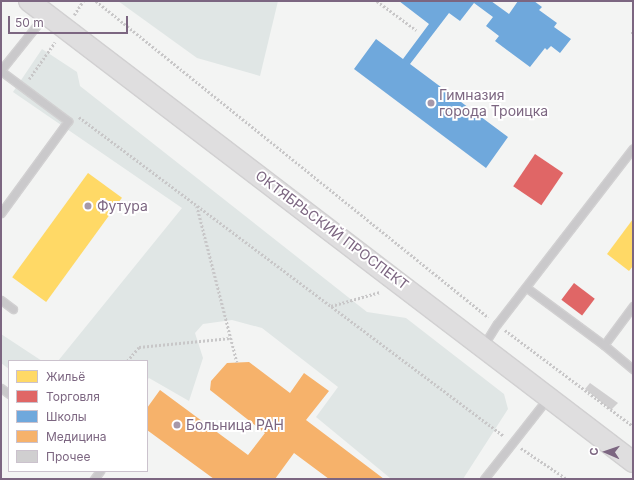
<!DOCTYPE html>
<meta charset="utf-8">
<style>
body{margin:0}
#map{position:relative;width:634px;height:480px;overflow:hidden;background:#f3f4f3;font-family:Inter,sans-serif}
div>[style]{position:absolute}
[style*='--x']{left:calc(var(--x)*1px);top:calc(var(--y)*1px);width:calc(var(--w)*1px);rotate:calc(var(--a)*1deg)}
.green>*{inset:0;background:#e0e6e5}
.homes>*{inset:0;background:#ffd966;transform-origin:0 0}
.shops>*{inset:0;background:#e06666;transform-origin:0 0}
.schools>*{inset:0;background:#6fa8dc}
.health>*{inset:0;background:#f6b26b}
.building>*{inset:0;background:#d0cfd0}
.path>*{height:2.5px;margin-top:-1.25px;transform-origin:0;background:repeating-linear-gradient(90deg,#c8c7c8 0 2px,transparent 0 4px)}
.roads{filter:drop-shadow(1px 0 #d1d0d1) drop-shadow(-1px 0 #d1d0d1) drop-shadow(0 1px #d1d0d1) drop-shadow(0 -1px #d1d0d1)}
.service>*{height:7px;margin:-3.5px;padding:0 3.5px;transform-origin:3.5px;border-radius:3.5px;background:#cac9cb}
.secondary>*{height:20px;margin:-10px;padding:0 10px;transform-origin:10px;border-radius:10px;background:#dfdedf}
.dots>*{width:11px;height:11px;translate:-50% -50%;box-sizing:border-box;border:2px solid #fff;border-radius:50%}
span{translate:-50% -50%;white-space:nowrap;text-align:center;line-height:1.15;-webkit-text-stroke:4px #fff;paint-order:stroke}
.poi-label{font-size:14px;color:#7c6681}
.left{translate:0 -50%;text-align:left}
.street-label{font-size:14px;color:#7c6681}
.frame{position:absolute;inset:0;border:2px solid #7c6681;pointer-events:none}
.legend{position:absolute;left:8px;top:360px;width:140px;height:112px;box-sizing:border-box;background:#fff;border:1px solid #cbc2cd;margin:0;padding:5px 7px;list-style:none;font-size:12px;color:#7c6681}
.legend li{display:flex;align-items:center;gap:8px;height:20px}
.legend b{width:20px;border:1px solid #cbc2cd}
.north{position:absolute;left:586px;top:432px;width:40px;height:40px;-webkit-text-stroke:3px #fff;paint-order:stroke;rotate:272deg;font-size:11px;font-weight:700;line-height:16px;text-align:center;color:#7c6681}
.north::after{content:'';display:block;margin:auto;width:14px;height:18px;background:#7c6681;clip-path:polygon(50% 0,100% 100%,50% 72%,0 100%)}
.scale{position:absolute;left:8px;top:16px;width:120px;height:18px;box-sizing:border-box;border:2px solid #7c6681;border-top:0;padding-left:5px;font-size:12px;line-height:14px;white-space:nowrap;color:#7c6681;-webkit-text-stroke:3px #fff;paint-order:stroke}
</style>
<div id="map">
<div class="green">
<i style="clip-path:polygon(118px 1px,278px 1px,260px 76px,197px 58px)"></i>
<i style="clip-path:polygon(42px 49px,77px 72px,80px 86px,367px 312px,406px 318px,504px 394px,508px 409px,463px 479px,390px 478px,316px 417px,338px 387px,262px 328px,232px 320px,203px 324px,195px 333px,203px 358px,189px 401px,149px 378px,147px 380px,147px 361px,58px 361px,182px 208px,13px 92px)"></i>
<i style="clip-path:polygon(1px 334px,42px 361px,9px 361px,9px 369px,1px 363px)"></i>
</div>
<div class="homes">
<i style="left:88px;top:173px;width:42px;height:129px;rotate:36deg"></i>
<i style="clip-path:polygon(633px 219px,633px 266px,629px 271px,607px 254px)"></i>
</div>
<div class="shops">
<i style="left:535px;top:154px;width:34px;height:39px;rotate:34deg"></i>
<i style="left:574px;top:283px;width:26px;height:21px;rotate:37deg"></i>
</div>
<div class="schools">
<i style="clip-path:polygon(399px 1px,491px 1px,509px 14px,518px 1px,534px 1px,542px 7px,539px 10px,557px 23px,554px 27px,571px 39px,560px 53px,551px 46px,547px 50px,545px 48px,530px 67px,495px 41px,499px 36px,486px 26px,493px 17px,474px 3px,460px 21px,449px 13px,410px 64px,508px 137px,486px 168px,354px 69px,376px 39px,403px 59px,429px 24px)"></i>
</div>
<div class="health">
<i style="clip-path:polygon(249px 362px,290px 393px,304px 373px,329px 391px,306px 420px,384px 479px,329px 479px,294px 453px,275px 479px,214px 479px,147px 430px,147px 408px,160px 390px,248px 455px,265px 433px,210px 390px,211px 381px,227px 363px)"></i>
</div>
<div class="building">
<i style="clip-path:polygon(590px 383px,618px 403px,611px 410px,585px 389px)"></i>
</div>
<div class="path">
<i style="--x:96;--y:1;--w:504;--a:38.87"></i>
<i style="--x:377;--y:1;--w:49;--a:36.6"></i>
<i style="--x:74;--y:15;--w:17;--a:-57"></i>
<i style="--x:631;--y:33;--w:2;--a:0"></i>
<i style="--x:29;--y:79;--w:45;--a:-54.9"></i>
<i style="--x:79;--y:117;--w:531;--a:36.89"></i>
<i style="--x:197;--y:206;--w:161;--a:75.6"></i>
<i style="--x:331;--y:306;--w:51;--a:-15.9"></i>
<i style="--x:505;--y:330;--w:160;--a:36.9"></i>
<i style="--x:127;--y:361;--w:18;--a:-49"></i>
<i style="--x:139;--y:347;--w:92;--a:-5.6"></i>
<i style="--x:521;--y:448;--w:55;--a:34"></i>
</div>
<div class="roads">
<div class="service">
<i style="--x:1;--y:70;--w:70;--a:-51.3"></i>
<i style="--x:1;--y:71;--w:84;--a:36.7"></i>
<i style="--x:68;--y:121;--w:114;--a:126.1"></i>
<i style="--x:527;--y:288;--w:96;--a:36.5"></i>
<i style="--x:604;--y:345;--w:49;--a:-53.4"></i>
<i style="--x:1;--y:300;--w:15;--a:37"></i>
<i style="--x:604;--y:345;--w:38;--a:40"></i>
<i style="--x:483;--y:346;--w:26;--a:-58"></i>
<i style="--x:497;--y:324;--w:222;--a:-52.3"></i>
<i style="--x:1;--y:388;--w:10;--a:37"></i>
<i style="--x:94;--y:479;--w:10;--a:-53"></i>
<i style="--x:484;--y:479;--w:102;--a:-51.8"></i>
</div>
<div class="secondary">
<i style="--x:29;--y:1;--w:760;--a:37.35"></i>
</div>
</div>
<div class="dots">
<i style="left:431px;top:103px;background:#a698a9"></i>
<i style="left:88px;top:206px;background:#a698a9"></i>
<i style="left:177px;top:425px;background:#a698a9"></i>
</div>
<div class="poi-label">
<span class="left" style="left:439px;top:103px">Гимназия<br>города Троицка</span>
<span class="left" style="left:97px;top:206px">Футура</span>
<span class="left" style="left:186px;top:425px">Больница РАН</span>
</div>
<div class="street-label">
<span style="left:332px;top:230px;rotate:37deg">ОКТЯБРЬСКИЙ ПРОСПЕКТ</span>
</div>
<div class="frame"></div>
<ul class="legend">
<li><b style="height:11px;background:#ffd966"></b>Жильё</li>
<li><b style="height:11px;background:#e06666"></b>Торговля</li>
<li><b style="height:11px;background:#6fa8dc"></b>Школы</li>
<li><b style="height:11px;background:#f6b26b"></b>Медицина</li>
<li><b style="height:11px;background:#d0cfd0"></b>Прочее</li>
</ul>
<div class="north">С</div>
<div class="scale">50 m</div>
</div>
